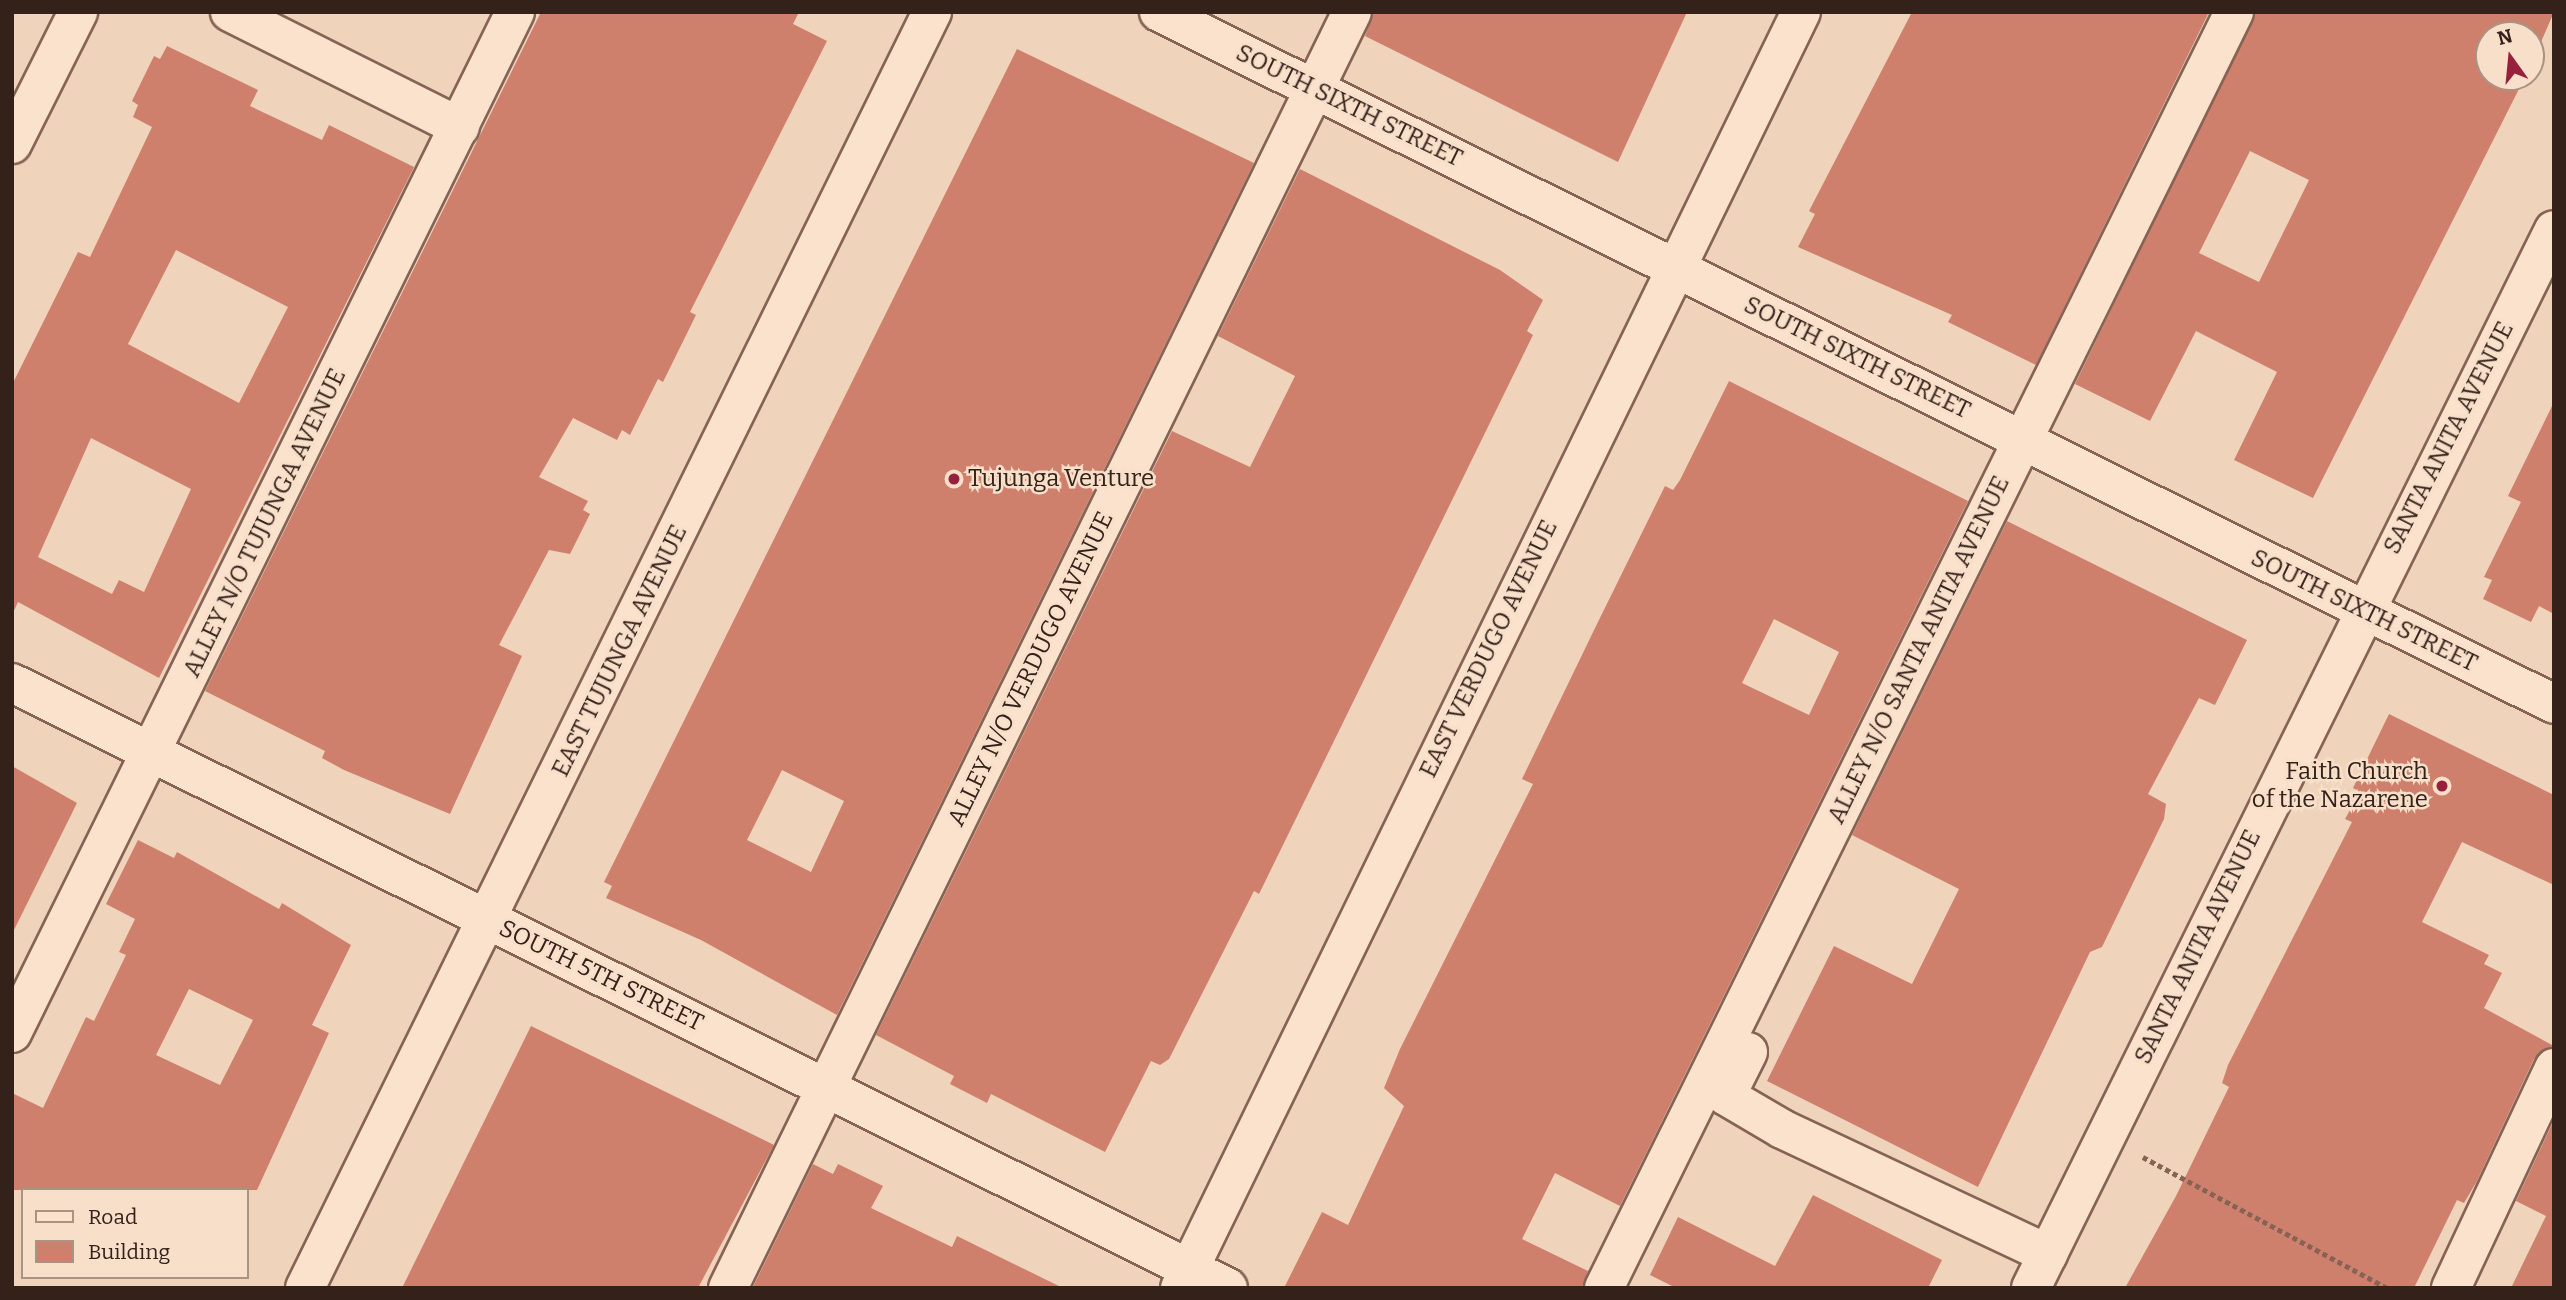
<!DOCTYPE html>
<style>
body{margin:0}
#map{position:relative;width:2566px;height:1300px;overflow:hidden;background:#efd3ba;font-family:Bitter,serif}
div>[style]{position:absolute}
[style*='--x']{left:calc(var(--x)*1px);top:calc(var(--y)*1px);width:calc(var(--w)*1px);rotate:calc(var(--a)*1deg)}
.building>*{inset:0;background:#cf806d}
.path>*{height:4.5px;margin-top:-2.25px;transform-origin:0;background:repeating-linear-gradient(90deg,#866354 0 5px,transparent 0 8.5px)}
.roads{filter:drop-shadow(2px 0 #866354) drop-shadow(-2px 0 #866354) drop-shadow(0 2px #866354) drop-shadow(0 -2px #866354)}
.minor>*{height:38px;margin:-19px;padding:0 19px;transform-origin:19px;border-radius:19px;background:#fae2cd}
.dots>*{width:19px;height:19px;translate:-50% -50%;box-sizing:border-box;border:4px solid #f7dfc9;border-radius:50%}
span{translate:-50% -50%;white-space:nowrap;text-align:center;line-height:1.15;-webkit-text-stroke:5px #f7dfc9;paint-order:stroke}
.street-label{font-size:24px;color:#34211a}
.poi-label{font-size:24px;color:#34211a}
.left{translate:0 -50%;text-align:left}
.right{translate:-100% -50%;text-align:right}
.frame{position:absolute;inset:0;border:14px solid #34211a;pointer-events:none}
.legend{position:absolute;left:21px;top:1188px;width:228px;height:91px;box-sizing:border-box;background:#f7dfc9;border:2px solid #a99383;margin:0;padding:9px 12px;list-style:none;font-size:21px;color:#34211a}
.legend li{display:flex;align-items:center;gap:14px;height:35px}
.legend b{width:35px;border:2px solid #a99383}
.north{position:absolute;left:2475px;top:21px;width:70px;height:70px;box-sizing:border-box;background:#f7dfc9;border:2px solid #a99383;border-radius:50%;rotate:345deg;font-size:19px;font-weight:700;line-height:28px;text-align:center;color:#34211a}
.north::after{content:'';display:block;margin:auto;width:24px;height:32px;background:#97213c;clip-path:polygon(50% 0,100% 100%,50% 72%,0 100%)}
</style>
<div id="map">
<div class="building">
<i style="clip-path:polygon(541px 12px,799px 12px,793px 24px,827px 41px,690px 312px,696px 315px,663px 382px,658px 379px,630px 435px,622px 430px,617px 440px,573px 418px,539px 477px,588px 501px,583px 510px,590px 514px,570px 554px,549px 550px,499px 645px,522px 656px,450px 814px,344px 770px,322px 758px,325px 751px,205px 691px)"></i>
<i style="clip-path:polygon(1374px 12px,1687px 12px,1618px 162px,1365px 36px)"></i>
<i style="clip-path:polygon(1912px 12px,2209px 12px,2036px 365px,1948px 322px,1952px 315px,1798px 247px,1815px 214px,1809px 211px)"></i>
<i style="clip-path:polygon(evenodd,2256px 12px,2554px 12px,2531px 65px,2531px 35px,2489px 35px,2489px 77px,2525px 77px,2313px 498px,2234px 460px,2277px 372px,2196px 331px,2150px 421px,2075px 384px,2256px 12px,2250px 151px,2309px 180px,2259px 282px,2199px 253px,2250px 151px)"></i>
<i style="clip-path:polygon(evenodd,167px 46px,258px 90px,250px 106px,322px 140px,329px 125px,414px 167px,159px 678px,18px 602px,12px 615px,12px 385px,78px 252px,90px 257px,152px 127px,133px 117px,138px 105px,132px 101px,154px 56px,160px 59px,167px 46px,176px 250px,288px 307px,239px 403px,128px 344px,176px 250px,167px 46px,91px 438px,191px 489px,144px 592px,119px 580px,112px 594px,38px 557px,91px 438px)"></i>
<i style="clip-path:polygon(evenodd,1017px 49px,1254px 163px,837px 1015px,701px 940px,606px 898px,612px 886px,604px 882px,1017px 49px,782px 770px,844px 801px,811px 872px,747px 840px,782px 770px)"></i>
<i style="clip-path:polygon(1300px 169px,1500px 270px,1543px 300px,1527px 331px,1533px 335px,1259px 894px,1254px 891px,1169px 1059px,1160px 1065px,1151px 1061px,1105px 1152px,991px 1094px,987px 1103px,950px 1084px,954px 1076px,876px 1035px,1172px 431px,1250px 467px,1295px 376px,1218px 336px)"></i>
<i style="clip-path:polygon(evenodd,1729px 381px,1968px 501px,1620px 1206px,1555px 1173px,1522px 1239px,1588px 1271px,1582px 1288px,1284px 1288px,1322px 1212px,1348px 1225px,1404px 1106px,1384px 1088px,1400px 1049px,1533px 784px,1522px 779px,1596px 626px,1665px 486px,1673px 490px,1680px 480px,1729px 381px,1774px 619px,1839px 652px,1809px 715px,1742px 683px,1774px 619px)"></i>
<i style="clip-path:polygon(2554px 402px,2554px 614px,2539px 606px,2531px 622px,2483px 599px,2492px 580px,2484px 577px,2521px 502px,2508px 496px)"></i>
<i style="clip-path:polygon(2007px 521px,2247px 640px,2215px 705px,2199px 698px,2148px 794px,2166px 804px,2164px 819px,2102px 947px,2090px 952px,1978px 1187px,1767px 1081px,1834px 946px,1912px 984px,1959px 889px,1852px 835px)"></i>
<i style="clip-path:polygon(2389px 714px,2554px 795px,2554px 885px,2462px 842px,2422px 922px,2489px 955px,2484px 964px,2502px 973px,2484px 1008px,2554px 1046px,2534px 1059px,2477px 1181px,2464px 1203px,2457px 1200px,2414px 1288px,2125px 1288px,2176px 1196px,2229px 1087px,2222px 1083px,2228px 1065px,2352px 822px,2345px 819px,2360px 792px,2353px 788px)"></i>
<i style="clip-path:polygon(12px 766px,77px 803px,12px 934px)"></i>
<i style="clip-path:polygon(evenodd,138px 840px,174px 858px,177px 852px,279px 909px,282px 903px,351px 945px,312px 1025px,329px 1033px,257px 1190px,12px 1190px,12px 1093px,43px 1108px,86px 1017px,94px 1021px,126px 955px,119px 952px,135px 919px,106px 904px,138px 840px,189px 989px,253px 1020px,220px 1085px,156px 1055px,189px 989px)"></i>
<i style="clip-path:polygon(531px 1026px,774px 1145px,698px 1288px,402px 1288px)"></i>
<i style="clip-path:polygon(2554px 1120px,2554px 1288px,2511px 1288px,2546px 1216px,2516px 1201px)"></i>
<i style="clip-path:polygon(813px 1164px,833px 1174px,838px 1164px,883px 1186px,871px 1208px,952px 1247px,957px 1236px,1063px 1288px,753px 1287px)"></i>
<i style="clip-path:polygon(1813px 1195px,1942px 1260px,1928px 1288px,1676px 1288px,1650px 1275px,1678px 1217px,1775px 1266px)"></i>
</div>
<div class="path">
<i style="--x:2143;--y:1157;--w:277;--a:28.2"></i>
</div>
<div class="roads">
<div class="minor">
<i style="--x:230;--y:12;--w:257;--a:26.6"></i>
<i style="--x:1159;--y:12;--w:1557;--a:26.38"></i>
<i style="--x:12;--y:144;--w:148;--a:-63.4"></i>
<i style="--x:12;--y:683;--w:1358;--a:26.45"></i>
<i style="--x:12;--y:1033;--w:1138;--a:-63.77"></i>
<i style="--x:1748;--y:1052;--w:49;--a:116.6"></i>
<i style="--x:1726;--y:1096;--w:65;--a:30.5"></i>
<i style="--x:1782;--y:1129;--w:294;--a:25.2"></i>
<i style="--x:305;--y:1288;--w:1422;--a:-63.83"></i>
<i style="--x:728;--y:1288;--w:1420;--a:-63.94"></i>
<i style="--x:1180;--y:1288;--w:1419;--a:-64.05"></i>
<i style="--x:1604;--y:1288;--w:1423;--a:-63.72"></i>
<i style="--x:2031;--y:1288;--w:1180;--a:-63.7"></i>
<i style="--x:2451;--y:1288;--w:243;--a:-64.9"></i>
</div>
</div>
<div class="dots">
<i style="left:954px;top:479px;background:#97213c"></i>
<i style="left:2442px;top:786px;background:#97213c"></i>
</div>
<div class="street-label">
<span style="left:1349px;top:106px;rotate:26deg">SOUTH SIXTH STREET</span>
<span style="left:1857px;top:358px;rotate:26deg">SOUTH SIXTH STREET</span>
<span style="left:2449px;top:438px;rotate:-63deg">SANTA ANITA AVENUE</span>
<span style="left:265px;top:523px;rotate:-64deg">ALLEY N/O TUJUNGA AVENUE</span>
<span style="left:2364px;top:611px;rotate:26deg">SOUTH SIXTH STREET</span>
<span style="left:1489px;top:649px;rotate:-64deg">EAST VERDUGO AVENUE</span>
<span style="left:1919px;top:650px;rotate:-64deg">ALLEY N/O SANTA ANITA AVENUE</span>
<span style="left:620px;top:651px;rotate:-64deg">EAST TUJUNGA AVENUE</span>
<span style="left:1031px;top:669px;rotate:-64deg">ALLEY N/O VERDUGO AVENUE</span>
<span style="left:2198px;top:947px;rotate:-64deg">SANTA ANITA AVENUE</span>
<span style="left:601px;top:976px;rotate:26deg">SOUTH 5TH STREET</span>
</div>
<div class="poi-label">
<span class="left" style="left:968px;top:479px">Tujunga Venture</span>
<span class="right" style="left:2428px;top:786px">Faith Church<br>of the Nazarene</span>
</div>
<div class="frame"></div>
<ul class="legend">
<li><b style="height:9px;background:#fae2cd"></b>Road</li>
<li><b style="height:19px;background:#cf806d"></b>Building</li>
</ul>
<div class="north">N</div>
</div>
